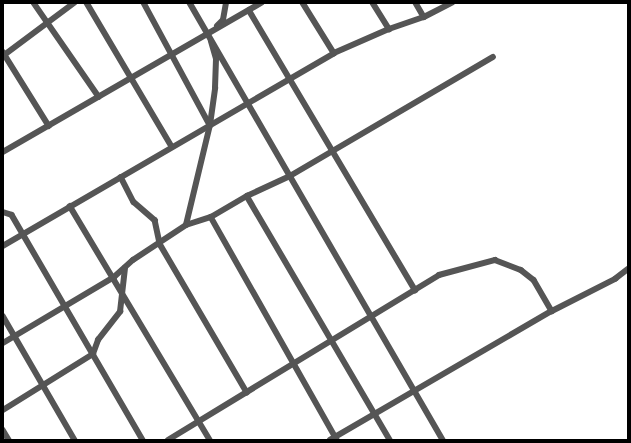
<!DOCTYPE html>
<style>
body{margin:0}
#map{position:relative;width:631px;height:443px;overflow:hidden;background:#fff;font-family:Manrope,sans-serif}
div>[style]{position:absolute}
[style*='--x']{left:calc(var(--x)*1px);top:calc(var(--y)*1px);width:calc(var(--w)*1px);rotate:calc(var(--a)*1deg)}
.minor>*{height:5.5px;margin:-2.75px;padding:0 2.75px;transform-origin:2.75px;border-radius:2.75px;background:#555}
span{translate:-50% -50%;white-space:nowrap;text-align:center;line-height:1.15;-webkit-text-stroke:4px #fff;paint-order:stroke}
.frame{position:absolute;inset:0;border:4px solid #000;pointer-events:none}
</style>
<div id="map">
<div class="minor">
<i style="--x:34;--y:3;--w:114;--a:55.3"></i>
<i style="--x:87;--y:3;--w:167;--a:59.4"></i>
<i style="--x:144;--y:3;--w:139;--a:61.6"></i>
<i style="--x:190;--y:3;--w:505;--a:59.93"></i>
<i style="--x:303;--y:3;--w:59;--a:58.2"></i>
<i style="--x:373;--y:3;--w:31;--a:58"></i>
<i style="--x:416;--y:3;--w:16;--a:60"></i>
<i style="--x:249;--y:10;--w:326;--a:59.3"></i>
<i style="--x:217;--y:26;--w:8;--a:-45"></i>
<i style="--x:223;--y:20;--w:17;--a:-80"></i>
<i style="--x:3;--y:52;--w:87;--a:58.1"></i>
<i style="--x:3;--y:56;--w:89;--a:-36.7"></i>
<i style="--x:3;--y:152;--w:298;--a:-30"></i>
<i style="--x:121;--y:177;--w:28;--a:63"></i>
<i style="--x:134;--y:202;--w:28;--a:41"></i>
<i style="--x:155;--y:220;--w:25;--a:78"></i>
<i style="--x:160;--y:244;--w:172;--a:59.6"></i>
<i style="--x:247;--y:196;--w:283;--a:59.6"></i>
<i style="--x:70;--y:206;--w:273;--a:59.1"></i>
<i style="--x:3;--y:212;--w:9;--a:18"></i>
<i style="--x:12;--y:215;--w:260;--a:59.8"></i>
<i style="--x:211;--y:217;--w:256;--a:60.5"></i>
<i style="--x:186;--y:225;--w:103;--a:-76.5"></i>
<i style="--x:210;--y:125;--w:37;--a:-82"></i>
<i style="--x:215;--y:88;--w:29;--a:-88"></i>
<i style="--x:216;--y:59;--w:18;--a:-106"></i>
<i style="--x:3;--y:246;--w:383;--a:-30.2"></i>
<i style="--x:334;--y:53;--w:60;--a:-23.6"></i>
<i style="--x:389;--y:29;--w:37;--a:-19"></i>
<i style="--x:424;--y:17;--w:31;--a:-27"></i>
<i style="--x:3;--y:316;--w:143;--a:59.9"></i>
<i style="--x:3;--y:343;--w:129;--a:-30.7"></i>
<i style="--x:114;--y:277;--w:25;--a:-42"></i>
<i style="--x:133;--y:260;--w:64;--a:-33.4"></i>
<i style="--x:186;--y:225;--w:26;--a:-18"></i>
<i style="--x:211;--y:217;--w:42;--a:-30.3"></i>
<i style="--x:247;--y:196;--w:47;--a:-24.9"></i>
<i style="--x:290;--y:176;--w:235;--a:-30.4"></i>
<i style="--x:3;--y:410;--w:106;--a:-31.9"></i>
<i style="--x:93;--y:354;--w:15;--a:-70"></i>
<i style="--x:98;--y:340;--w:36;--a:-52"></i>
<i style="--x:120;--y:312;--w:44;--a:-83.5"></i>
<i style="--x:3;--y:430;--w:12;--a:59"></i>
<i style="--x:168;--y:440;--w:317;--a:-31.3"></i>
<i style="--x:439;--y:275;--w:58;--a:-15"></i>
<i style="--x:495;--y:260;--w:28;--a:21"></i>
<i style="--x:521;--y:270;--w:16;--a:38"></i>
<i style="--x:534;--y:280;--w:36;--a:60"></i>
<i style="--x:552;--y:311;--w:71;--a:-26.9"></i>
<i style="--x:615;--y:279;--w:16;--a:-38"></i>
<i style="--x:330;--y:440;--w:257;--a:-30.2"></i>
</div>
<div class="frame"></div>
</div>
